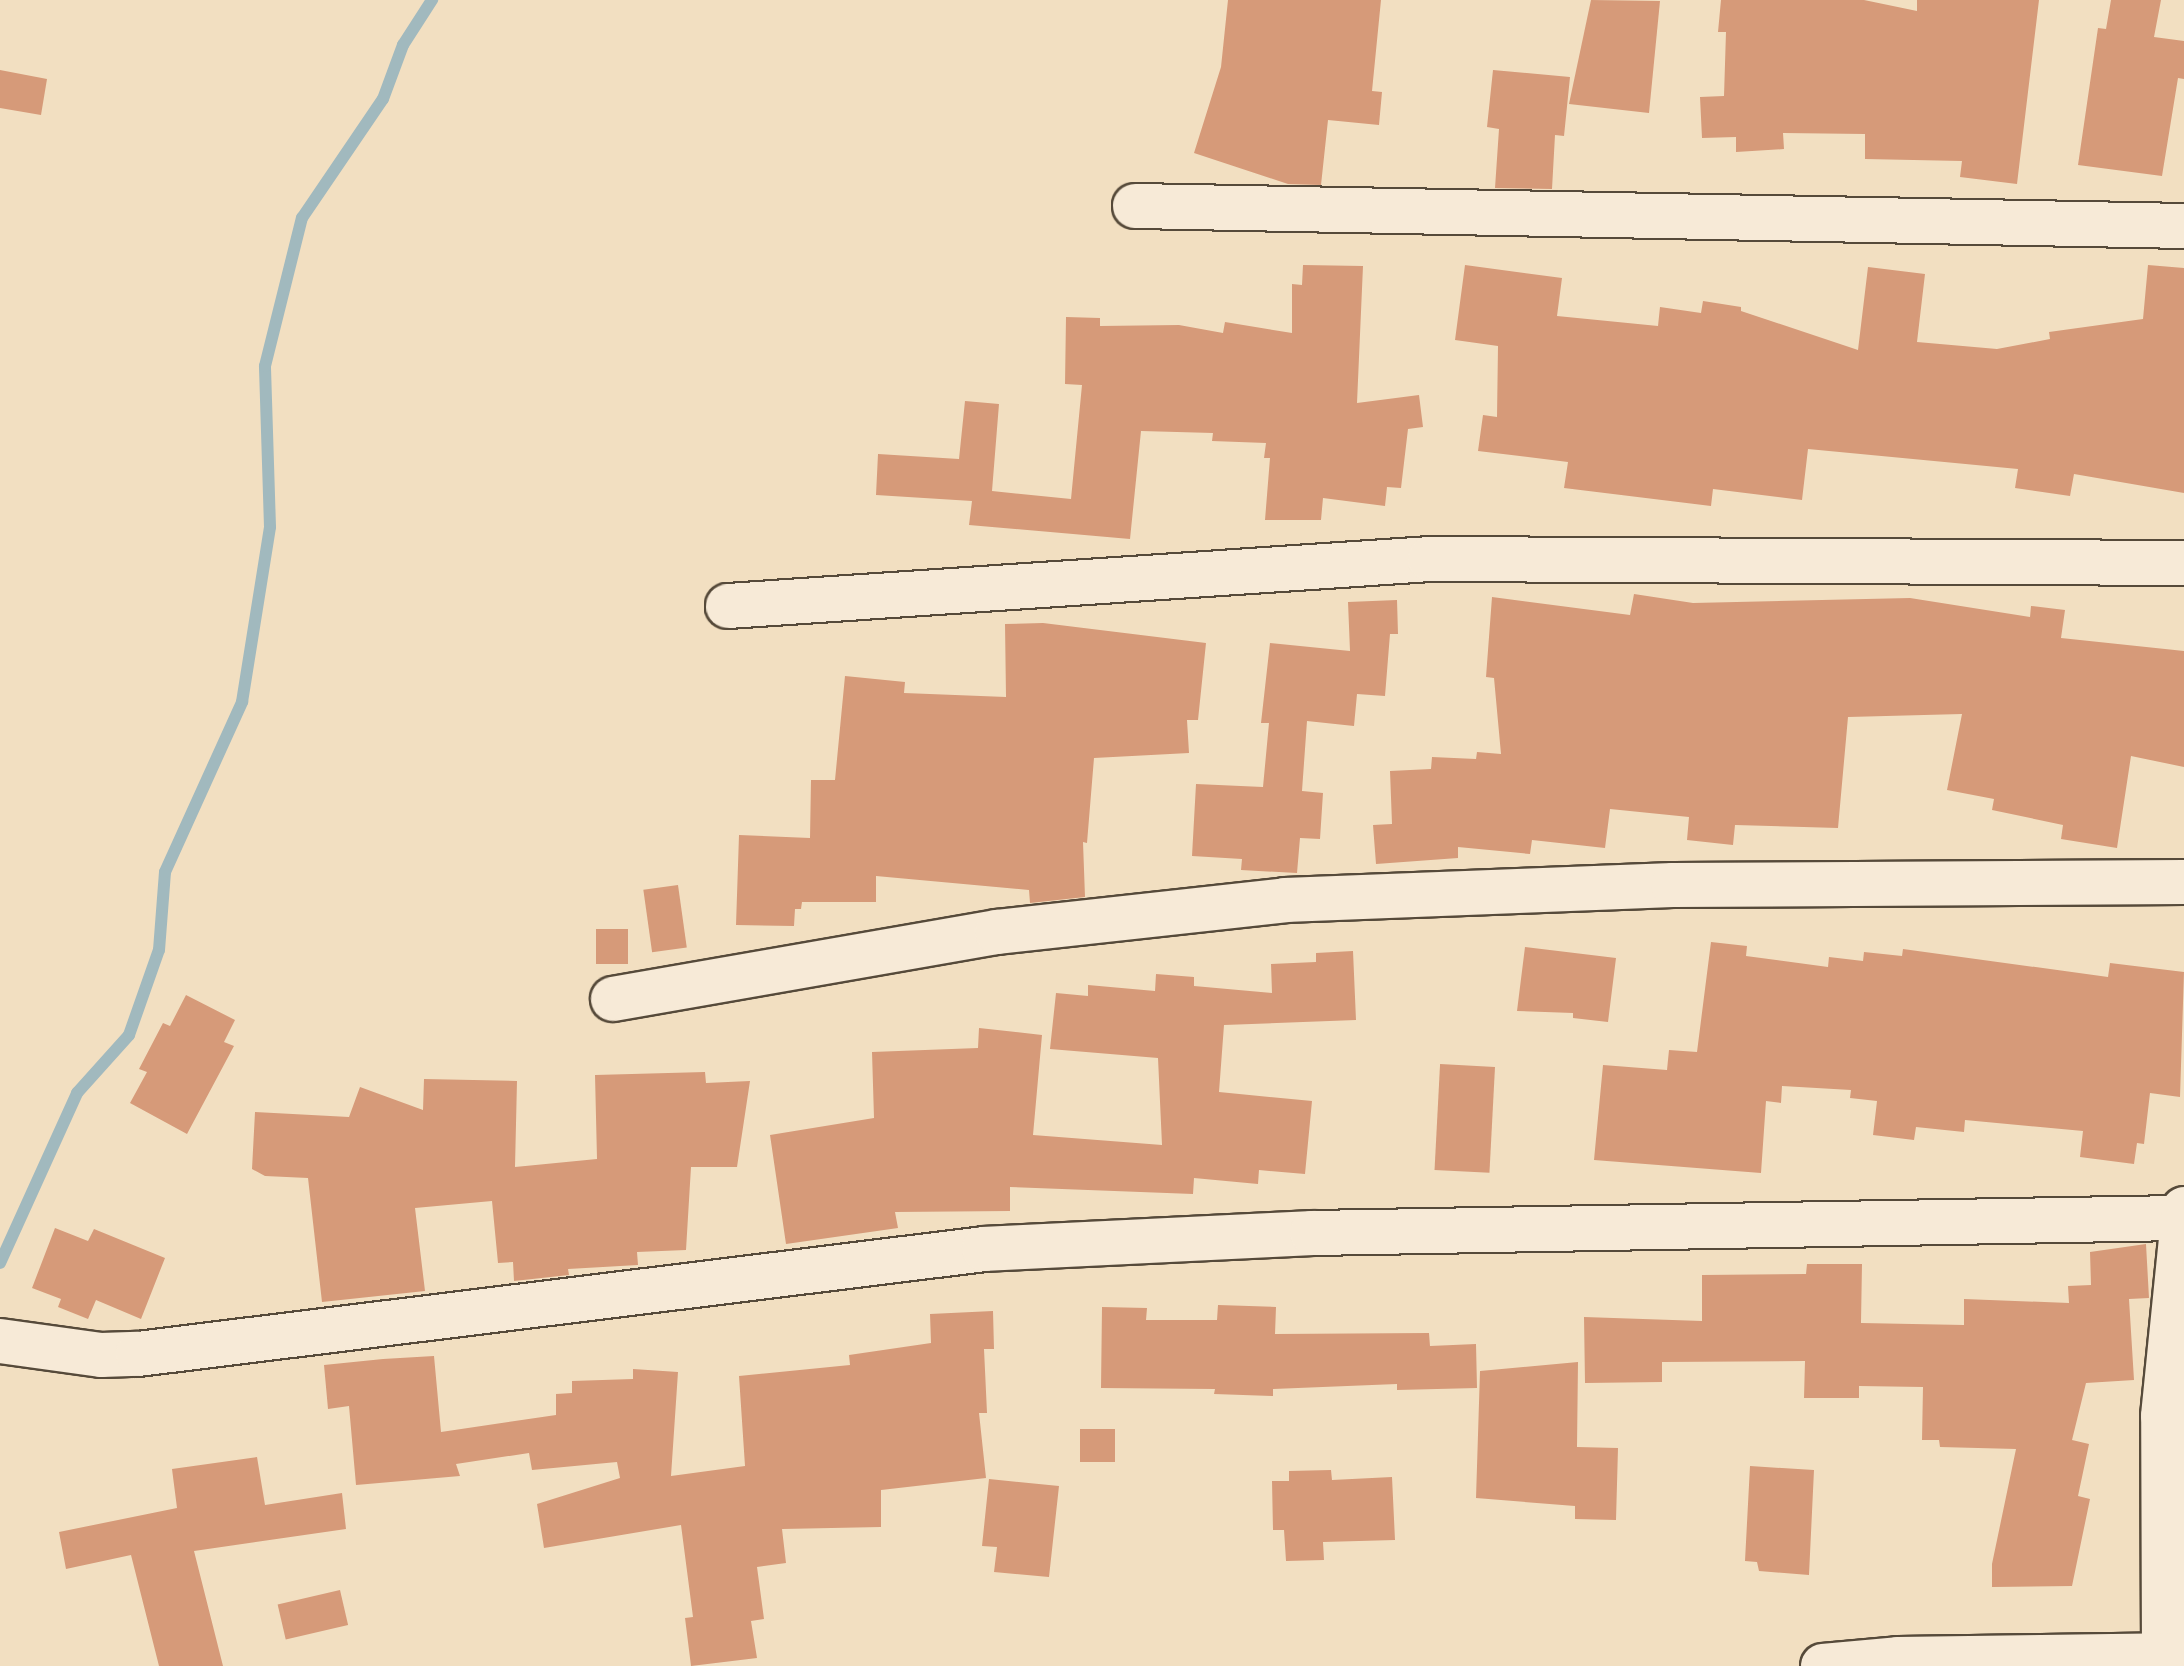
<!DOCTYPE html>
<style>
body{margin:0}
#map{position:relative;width:2184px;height:1666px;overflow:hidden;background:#f2dfc1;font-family:"IM FELL French Canon",serif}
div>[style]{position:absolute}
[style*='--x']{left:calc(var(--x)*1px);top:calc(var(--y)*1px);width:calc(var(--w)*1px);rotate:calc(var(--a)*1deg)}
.stream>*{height:12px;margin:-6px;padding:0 6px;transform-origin:6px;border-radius:6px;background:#a1b9be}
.building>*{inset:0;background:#d69a79;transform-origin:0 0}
.roads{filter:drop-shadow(2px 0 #564a3a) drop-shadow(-2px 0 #564a3a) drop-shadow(0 2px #564a3a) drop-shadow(0 -2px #564a3a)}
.street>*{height:44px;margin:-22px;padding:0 22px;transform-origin:22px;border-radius:22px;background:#f7ead7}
span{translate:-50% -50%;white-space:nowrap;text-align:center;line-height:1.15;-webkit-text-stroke:6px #f7ead7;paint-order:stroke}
</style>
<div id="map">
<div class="stream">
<i style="--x:0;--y:1263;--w:187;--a:-65.6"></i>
<i style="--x:77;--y:1093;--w:78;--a:-48.1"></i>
<i style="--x:129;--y:1035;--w:90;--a:-70.6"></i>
<i style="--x:159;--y:950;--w:78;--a:-85.6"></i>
<i style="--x:165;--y:872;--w:187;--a:-65.6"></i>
<i style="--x:242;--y:702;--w:177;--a:-80.9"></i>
<i style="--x:270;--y:527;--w:161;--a:-91.8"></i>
<i style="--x:265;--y:366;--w:153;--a:-76"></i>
<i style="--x:302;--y:218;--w:144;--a:-55.8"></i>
<i style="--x:383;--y:99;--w:58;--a:-69.7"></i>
<i style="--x:403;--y:45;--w:54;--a:-57.2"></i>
</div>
<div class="building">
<i style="clip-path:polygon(1228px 0,1381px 0,1372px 91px,1382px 92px,1379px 125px,1328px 120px,1321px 185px,1288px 184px,1194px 153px,1221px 67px)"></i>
<i style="clip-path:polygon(1591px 0,1660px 1px,1649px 113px,1569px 104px)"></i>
<i style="clip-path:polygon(1721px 0,1864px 0,1917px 11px,1917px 0,2039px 0,2017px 184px,1960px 177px,1962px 161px,1865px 159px,1865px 134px,1783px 133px,1784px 149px,1736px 152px,1736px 137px,1702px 138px,1700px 97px,1724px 96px,1726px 32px,1718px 32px)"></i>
<i style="clip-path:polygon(2111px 0,2161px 0,2154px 37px,2184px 41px,2184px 79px,2178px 78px,2162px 176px,2078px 165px,2098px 28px,2106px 29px)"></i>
<i style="clip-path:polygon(0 70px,47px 79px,41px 115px,0 108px)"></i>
<i style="clip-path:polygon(1493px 70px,1570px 77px,1564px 136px,1555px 135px,1552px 189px,1495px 188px,1499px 129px,1487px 127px)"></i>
<i style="clip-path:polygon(1303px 265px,1363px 266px,1357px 403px,1419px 395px,1423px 427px,1408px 429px,1401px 488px,1387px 487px,1385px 506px,1323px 498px,1321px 520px,1265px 520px,1270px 458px,1264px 458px,1266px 443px,1212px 441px,1213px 433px,1141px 431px,1130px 539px,969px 525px,972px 501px,876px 495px,878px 454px,959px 459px,965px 401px,999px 404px,992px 491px,1071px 499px,1082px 385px,1065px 384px,1066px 317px,1100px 318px,1100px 326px,1179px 325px,1223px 333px,1225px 322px,1292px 333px,1292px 284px,1302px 285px)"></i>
<i style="clip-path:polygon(1465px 265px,1562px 278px,1557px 316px,1658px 326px,1660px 307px,1701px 313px,1703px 301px,1741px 307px,1741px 311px,1858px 350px,1868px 267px,1925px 274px,1917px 342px,1997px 349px,2050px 339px,2049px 332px,2143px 319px,2148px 265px,2184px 268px,2184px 493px,2074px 474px,2070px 496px,2015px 488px,2018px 469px,1808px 449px,1802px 500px,1713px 489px,1711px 506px,1564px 488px,1568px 462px,1478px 451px,1483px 415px,1497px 417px,1498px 346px,1455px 340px)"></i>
<i style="clip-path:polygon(1634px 594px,1693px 603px,1910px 598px,2030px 617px,2031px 606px,2065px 610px,2061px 638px,2184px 651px,2184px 767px,2131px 756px,2117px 848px,2061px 839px,2063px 825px,1992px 810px,1994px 799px,1947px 790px,1962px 714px,1848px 717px,1838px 828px,1735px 825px,1733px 845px,1687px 840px,1689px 817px,1610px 809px,1605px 848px,1532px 840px,1530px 854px,1458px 847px,1458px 858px,1376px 864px,1373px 825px,1392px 824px,1390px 771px,1431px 769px,1432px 757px,1476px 759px,1477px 752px,1501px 754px,1494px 678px,1486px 677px,1492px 597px,1630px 615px)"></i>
<i style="clip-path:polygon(1397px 600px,1398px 634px,1390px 634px,1385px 696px,1357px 694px,1354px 726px,1307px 721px,1302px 791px,1323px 793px,1320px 839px,1300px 838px,1297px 873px,1241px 870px,1242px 859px,1192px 856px,1196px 784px,1263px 787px,1269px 723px,1261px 723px,1270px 643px,1350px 651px,1348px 602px)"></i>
<i style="clip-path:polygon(1043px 623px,1206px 643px,1198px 720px,1187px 720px,1189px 753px,1094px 758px,1087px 843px,1083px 842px,1085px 897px,1030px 903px,1029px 890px,876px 876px,876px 902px,802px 902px,801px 909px,795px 909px,794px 926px,736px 925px,739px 835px,810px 838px,811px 780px,835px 780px,845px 676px,905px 682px,904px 693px,1006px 697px,1005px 624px)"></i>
<i style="left:678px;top:885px;width:63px;height:35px;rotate:82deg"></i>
<i style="left:596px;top:929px;width:32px;height:35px"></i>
<i style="clip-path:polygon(1711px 942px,1747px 946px,1746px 956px,1828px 967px,1829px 957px,1863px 961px,1864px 952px,1902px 956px,1903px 949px,2108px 977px,2110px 963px,2184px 972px,2180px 1097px,2150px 1093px,2144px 1144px,2137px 1143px,2134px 1164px,2080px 1157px,2083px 1131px,1965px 1120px,1964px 1132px,1916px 1127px,1914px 1140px,1873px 1135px,1877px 1101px,1850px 1098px,1851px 1090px,1782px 1086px,1781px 1103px,1766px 1101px,1761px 1173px,1594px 1160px,1603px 1065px,1667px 1070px,1669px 1050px,1697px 1052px)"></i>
<i style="clip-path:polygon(1525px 947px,1616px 958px,1608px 1022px,1573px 1018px,1573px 1013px,1517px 1011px)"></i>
<i style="clip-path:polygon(1353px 951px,1356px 1020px,1224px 1025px,1219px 1092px,1312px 1101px,1305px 1174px,1259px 1170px,1258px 1184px,1194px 1178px,1193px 1194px,1010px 1187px,1010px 1211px,895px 1212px,898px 1228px,786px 1244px,770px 1135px,874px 1118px,872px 1052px,978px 1048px,979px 1028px,1042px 1035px,1033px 1135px,1162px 1145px,1158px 1058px,1050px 1049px,1056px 993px,1088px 996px,1088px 985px,1155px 991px,1156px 974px,1194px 977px,1194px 986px,1272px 993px,1271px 964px,1316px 962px,1316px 953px)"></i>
<i style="clip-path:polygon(186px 995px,235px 1020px,224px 1042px,234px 1046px,187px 1134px,130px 1103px,147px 1072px,139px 1069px,163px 1023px,170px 1026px)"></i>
<i style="left:1495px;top:1067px;width:106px;height:55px;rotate:93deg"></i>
<i style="clip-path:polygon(705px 1072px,706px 1083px,750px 1081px,737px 1167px,691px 1167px,686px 1250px,637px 1252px,638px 1265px,568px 1269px,569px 1275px,514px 1281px,513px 1262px,498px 1263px,492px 1201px,415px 1208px,425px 1291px,322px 1302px,308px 1178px,265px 1176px,252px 1169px,255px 1112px,349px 1117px,360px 1087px,423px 1110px,424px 1079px,517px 1081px,515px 1167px,597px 1159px,595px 1075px)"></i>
<i style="clip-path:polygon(55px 1228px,88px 1241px,94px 1229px,165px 1258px,141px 1319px,96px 1300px,88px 1319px,58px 1307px,61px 1299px,32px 1288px)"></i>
<i style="clip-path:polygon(2146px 1244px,2149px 1298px,2129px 1299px,2134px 1380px,2086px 1383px,2072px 1440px,2089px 1444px,2078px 1496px,2090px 1499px,2072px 1586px,1992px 1587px,1992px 1564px,2016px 1449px,1940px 1447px,1939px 1440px,1922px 1440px,1923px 1387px,1859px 1386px,1859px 1398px,1804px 1398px,1805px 1361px,1662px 1362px,1662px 1382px,1585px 1383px,1584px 1317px,1702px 1321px,1702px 1275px,1806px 1274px,1807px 1264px,1862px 1264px,1861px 1323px,1964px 1325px,1964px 1299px,2069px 1303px,2068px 1286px,2091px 1285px,2090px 1252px)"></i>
<i style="clip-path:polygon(1218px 1305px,1276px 1307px,1275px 1334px,1429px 1333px,1430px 1346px,1476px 1344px,1477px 1388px,1397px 1390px,1397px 1384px,1273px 1389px,1273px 1396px,1214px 1394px,1215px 1389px,1101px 1388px,1102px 1307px,1147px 1308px,1146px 1320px,1217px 1320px)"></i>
<i style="clip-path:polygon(993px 1311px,994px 1349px,984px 1349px,987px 1413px,979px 1413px,986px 1478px,881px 1490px,881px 1527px,782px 1529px,786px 1563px,757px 1567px,764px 1619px,751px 1621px,757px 1658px,691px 1666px,685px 1618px,693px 1617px,681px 1525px,544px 1548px,537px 1504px,620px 1478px,617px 1462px,532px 1470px,529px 1453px,456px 1464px,460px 1476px,356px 1485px,349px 1406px,328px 1409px,324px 1365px,383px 1359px,434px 1356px,441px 1432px,556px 1415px,556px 1394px,572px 1393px,572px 1381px,633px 1379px,633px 1369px,678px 1372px,671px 1476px,745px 1466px,739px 1376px,850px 1365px,849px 1355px,931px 1343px,930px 1314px)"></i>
<i style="clip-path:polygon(1578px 1362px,1577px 1447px,1618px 1448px,1616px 1520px,1575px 1519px,1575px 1506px,1476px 1498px,1480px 1371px)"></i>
<i style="left:1080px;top:1429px;width:35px;height:33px"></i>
<i style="clip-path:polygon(257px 1457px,265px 1505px,342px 1493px,346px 1529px,194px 1551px,223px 1666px,159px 1666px,131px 1555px,66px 1569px,59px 1532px,177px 1508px,172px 1469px)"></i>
<i style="clip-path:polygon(1750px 1466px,1814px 1470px,1809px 1575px,1759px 1571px,1757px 1562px,1745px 1561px)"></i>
<i style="clip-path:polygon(1331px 1470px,1332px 1480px,1392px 1477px,1395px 1540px,1323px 1542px,1324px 1560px,1286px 1561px,1284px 1530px,1273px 1530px,1272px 1481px,1289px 1481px,1289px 1471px)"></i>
<i style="clip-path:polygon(989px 1479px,1059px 1486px,1049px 1577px,994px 1572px,997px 1547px,982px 1546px)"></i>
<i style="left:340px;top:1590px;width:36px;height:64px;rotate:77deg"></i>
</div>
<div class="roads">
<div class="street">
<i style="--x:1135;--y:206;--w:1049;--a:1.09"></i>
<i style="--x:728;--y:606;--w:704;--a:-3.83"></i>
<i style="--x:1430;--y:559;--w:754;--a:0.3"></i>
<i style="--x:613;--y:999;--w:390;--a:-9.9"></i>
<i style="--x:997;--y:932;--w:290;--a:-6.3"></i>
<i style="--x:1285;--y:900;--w:388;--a:-2.2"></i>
<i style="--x:1673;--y:885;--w:511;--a:-0.34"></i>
<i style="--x:0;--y:1341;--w:102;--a:7.9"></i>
<i style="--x:101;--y:1355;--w:37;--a:-2"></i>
<i style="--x:138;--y:1354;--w:852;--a:-7.07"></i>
<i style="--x:984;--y:1249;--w:328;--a:-2.8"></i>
<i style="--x:1312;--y:1233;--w:870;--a:-0.99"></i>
<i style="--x:2164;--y:1653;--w:237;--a:-90.2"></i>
<i style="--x:2163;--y:1416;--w:208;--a:-84.2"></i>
<i style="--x:1823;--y:1666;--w:75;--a:-5.3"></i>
<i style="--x:1898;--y:1659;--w:286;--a:-0.8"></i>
</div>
</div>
</div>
